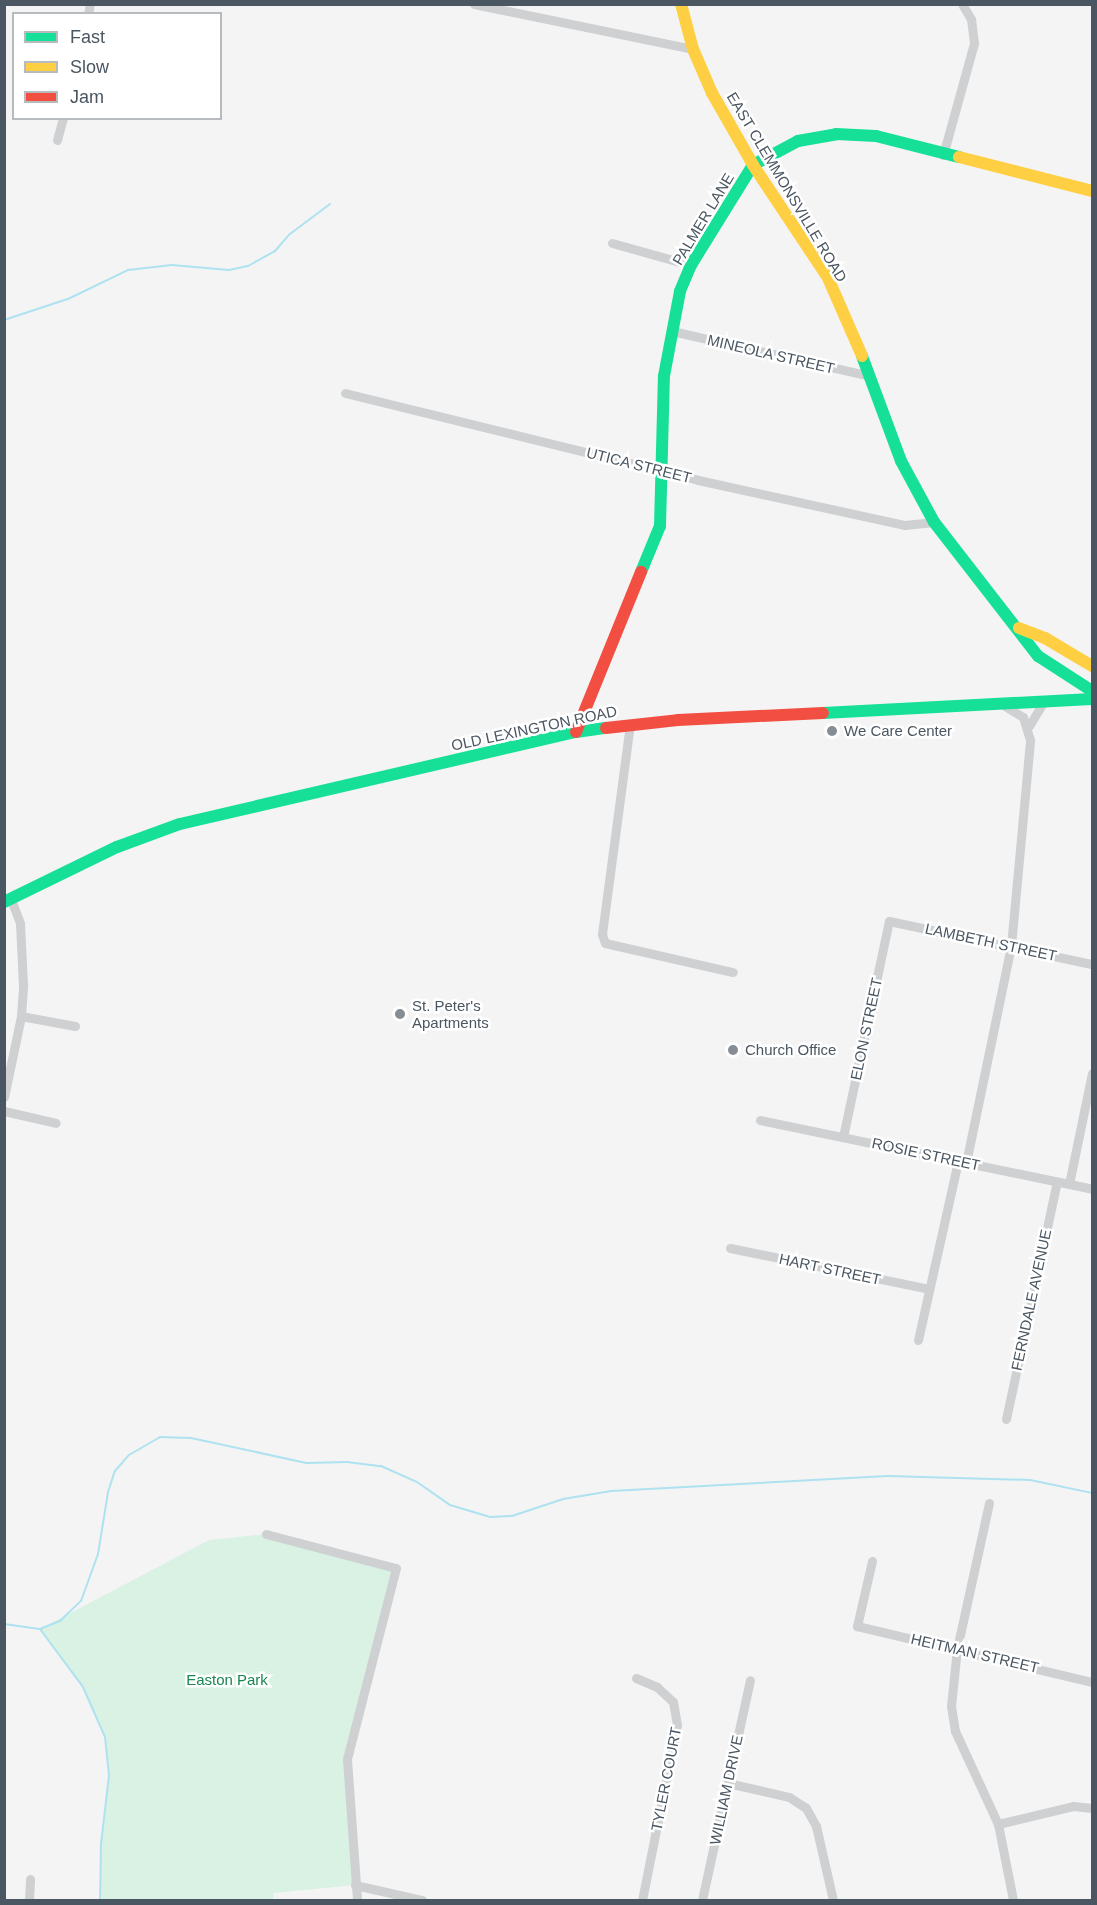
<!DOCTYPE html>
<style>
body{margin:0}
#map{position:relative;width:1097px;height:1905px;overflow:hidden;background:#f4f4f4;font-family:Arial,sans-serif}
div>[style]{position:absolute}
[style*='--x']{left:calc(var(--x)*1px);top:calc(var(--y)*1px);width:calc(var(--w)*1px);rotate:calc(var(--a)*1deg)}
.green>*{inset:0;background:#d9f2e3}
.stream>*{height:2px;margin:-1px;padding:0 1px;transform-origin:1px;border-radius:1px;background:#aee2f0}
.street>*{height:9px;margin:-4.5px;padding:0 4.5px;transform-origin:4.5px;border-radius:4.5px;background:#ced0d2}
.fast>*{height:12px;margin:-6px;padding:0 6px;transform-origin:6px;border-radius:6px;background:#16e098}
.slow>*{height:12px;margin:-6px;padding:0 6px;transform-origin:6px;border-radius:6px;background:#ffcf43}
.jam>*{height:12px;margin:-6px;padding:0 6px;transform-origin:6px;border-radius:6px;background:#f24e42}
.dots>*{width:16px;height:16px;translate:-50% -50%;box-sizing:border-box;border:3px solid #fff;border-radius:50%}
span{translate:-50% -50%;white-space:nowrap;text-align:center;line-height:1.15;-webkit-text-stroke:5px #fff;paint-order:stroke}
.street-label{font-size:15px;color:#4a5661}
.poi-label{font-size:15px;color:#4a5661}
.left{translate:0 -50%;text-align:left}
.park-label{font-size:15px;color:#17864f}
.frame{position:absolute;inset:0;border:6px solid #4a5661;pointer-events:none}
.legend{position:absolute;left:12px;top:12px;width:210px;height:108px;box-sizing:border-box;background:#fff;border:2px solid #b7bbc0;margin:0;padding:8px 10px;list-style:none;font-size:18px;color:#4a5661}
.legend li{display:flex;align-items:center;gap:12px;height:30px}
.legend b{width:30px;border:2px solid #b7bbc0}
</style>
<div id="map">
<div class="green">
<i style="clip-path:polygon(266px 1534px,396px 1568px,347px 1759px,355px 1885px,274px 1893px,273px 1900px,100px 1900px,101px 1844px,109px 1775px,105px 1737px,83px 1687px,40px 1629px,209px 1540px)"></i>
</div>
<div class="stream">
<i style="--x:4;--y:320;--w:67;--a:-18.2"></i>
<i style="--x:68;--y:299;--w:67;--a:-25.8"></i>
<i style="--x:128;--y:270;--w:44;--a:-6.5"></i>
<i style="--x:172;--y:265;--w:57;--a:5"></i>
<i style="--x:229;--y:270;--w:19;--a:-12"></i>
<i style="--x:248;--y:266;--w:31;--a:-29"></i>
<i style="--x:275;--y:251;--w:23;--a:-49"></i>
<i style="--x:290;--y:234;--w:50;--a:-36.9"></i>
<i style="--x:4;--y:1624;--w:36;--a:8"></i>
<i style="--x:40;--y:1629;--w:72;--a:53.4"></i>
<i style="--x:83;--y:1687;--w:55;--a:66.3"></i>
<i style="--x:105;--y:1737;--w:38;--a:84"></i>
<i style="--x:109;--y:1775;--w:69;--a:96.6"></i>
<i style="--x:101;--y:1844;--w:56;--a:91"></i>
<i style="--x:40;--y:1629;--w:22;--a:-22"></i>
<i style="--x:60;--y:1621;--w:29;--a:-44"></i>
<i style="--x:81;--y:1601;--w:50;--a:-70.1"></i>
<i style="--x:98;--y:1554;--w:63;--a:-80.8"></i>
<i style="--x:108;--y:1492;--w:22;--a:-72"></i>
<i style="--x:115;--y:1471;--w:21;--a:-49"></i>
<i style="--x:129;--y:1455;--w:36;--a:-30"></i>
<i style="--x:160;--y:1437;--w:31;--a:2"></i>
<i style="--x:191;--y:1438;--w:119;--a:12.2"></i>
<i style="--x:307;--y:1463;--w:40;--a:-1.4"></i>
<i style="--x:347;--y:1462;--w:34;--a:7"></i>
<i style="--x:381;--y:1466;--w:39;--a:24"></i>
<i style="--x:417;--y:1482;--w:40;--a:34.9"></i>
<i style="--x:450;--y:1505;--w:42;--a:16.7"></i>
<i style="--x:490;--y:1517;--w:22;--a:-3"></i>
<i style="--x:512;--y:1516;--w:54;--a:-18.4"></i>
<i style="--x:563;--y:1499;--w:49;--a:-9.5"></i>
<i style="--x:611;--y:1491;--w:277;--a:-3.1"></i>
<i style="--x:888;--y:1476;--w:142;--a:1.6"></i>
<i style="--x:1030;--y:1480;--w:63;--a:11.8"></i>
</div>
<div class="street">
<i style="--x:474;--y:4;--w:224;--a:11.6"></i>
<i style="--x:88;--y:14;--w:10;--a:-79"></i>
<i style="--x:57;--y:140;--w:23;--a:-75"></i>
<i style="--x:943;--y:155;--w:116;--a:-74.5"></i>
<i style="--x:974;--y:43;--w:24;--a:-97"></i>
<i style="--x:971;--y:19;--w:17;--a:-121"></i>
<i style="--x:612;--y:243;--w:82;--a:15.6"></i>
<i style="--x:672;--y:331;--w:203;--a:12.8"></i>
<i style="--x:345;--y:393;--w:364;--a:13.8"></i>
<i style="--x:698;--y:480;--w:212;--a:12.3"></i>
<i style="--x:905;--y:525;--w:29;--a:-6"></i>
<i style="--x:630;--y:724;--w:212;--a:97.6"></i>
<i style="--x:602;--y:934;--w:9;--a:72"></i>
<i style="--x:605;--y:943;--w:131;--a:12.8"></i>
<i style="--x:1029;--y:726;--w:27;--a:-59"></i>
<i style="--x:21;--y:1016;--w:55;--a:10.5"></i>
<i style="--x:4;--y:1097;--w:83;--a:-78.1"></i>
<i style="--x:21;--y:1016;--w:31;--a:-86"></i>
<i style="--x:23;--y:985;--w:62;--a:-92.8"></i>
<i style="--x:20;--y:923;--w:26;--a:-111"></i>
<i style="--x:4;--y:1111;--w:53;--a:13"></i>
<i style="--x:760;--y:1120;--w:339;--a:11.7"></i>
<i style="--x:843;--y:1137;--w:221;--a:-78"></i>
<i style="--x:889;--y:921;--w:208;--a:12"></i>
<i style="--x:966;--y:1163;--w:222;--a:-78.3"></i>
<i style="--x:1011;--y:946;--w:207;--a:-84.7"></i>
<i style="--x:1030;--y:740;--w:24;--a:-107"></i>
<i style="--x:1023;--y:717;--w:21;--a:-149"></i>
<i style="--x:1069;--y:1184;--w:113;--a:-78.3"></i>
<i style="--x:730;--y:1248;--w:203;--a:11.6"></i>
<i style="--x:918;--y:1340;--w:183;--a:-77.4"></i>
<i style="--x:1006;--y:1419;--w:242;--a:-77.9"></i>
<i style="--x:989;--y:1503;--w:148;--a:102.4"></i>
<i style="--x:957;--y:1648;--w:58;--a:95.9"></i>
<i style="--x:951;--y:1706;--w:25;--a:81"></i>
<i style="--x:955;--y:1731;--w:102;--a:65.2"></i>
<i style="--x:998;--y:1824;--w:77;--a:78.8"></i>
<i style="--x:266;--y:1534;--w:134;--a:14.7"></i>
<i style="--x:396;--y:1568;--w:197;--a:104.4"></i>
<i style="--x:347;--y:1759;--w:141;--a:85.9"></i>
<i style="--x:872;--y:1561;--w:67;--a:103"></i>
<i style="--x:857;--y:1626;--w:242;--a:13.4"></i>
<i style="--x:636;--y:1678;--w:23;--a:23"></i>
<i style="--x:657;--y:1687;--w:22;--a:43"></i>
<i style="--x:673;--y:1702;--w:23;--a:80"></i>
<i style="--x:677;--y:1725;--w:178;--a:101.3"></i>
<i style="--x:728;--y:1783;--w:63;--a:12.9"></i>
<i style="--x:789;--y:1797;--w:20;--a:33"></i>
<i style="--x:806;--y:1808;--w:21;--a:61"></i>
<i style="--x:816;--y:1826;--w:76;--a:77.1"></i>
<i style="--x:998;--y:1824;--w:77;--a:-13.5"></i>
<i style="--x:1073;--y:1806;--w:19;--a:6"></i>
<i style="--x:355;--y:1885;--w:69;--a:12.6"></i>
<i style="--x:29;--y:1900;--w:21;--a:-87"></i>
<i style="--x:702;--y:1900;--w:225;--a:-77.7"></i>
</div>
<div class="fast">
<i style="--x:862;--y:356;--w:112;--a:69.6"></i>
<i style="--x:901;--y:461;--w:69;--a:61.6"></i>
<i style="--x:934;--y:522;--w:170;--a:52.2"></i>
<i style="--x:1038;--y:656;--w:64;--a:32.9"></i>
<i style="--x:641;--y:572;--w:50;--a:-67.6"></i>
<i style="--x:660;--y:526;--w:150;--a:-88.5"></i>
<i style="--x:664;--y:376;--w:86;--a:-79.3"></i>
<i style="--x:680;--y:291;--w:28;--a:-67"></i>
<i style="--x:691;--y:265;--w:118;--a:-58.2"></i>
<i style="--x:753;--y:165;--w:51;--a:-28.1"></i>
<i style="--x:798;--y:141;--w:39;--a:-10"></i>
<i style="--x:836;--y:134;--w:40;--a:2.9"></i>
<i style="--x:876;--y:136;--w:86;--a:14.2"></i>
<i style="--x:823;--y:713;--w:269;--a:-3"></i>
<i style="--x:4;--y:902;--w:126;--a:-26"></i>
<i style="--x:117;--y:847;--w:67;--a:-20.1"></i>
<i style="--x:180;--y:824;--w:407;--a:-13.1"></i>
<i style="--x:576;--y:732;--w:30;--a:-8"></i>
</div>
<div class="slow">
<i style="--x:681;--y:4;--w:47;--a:75.1"></i>
<i style="--x:693;--y:49;--w:48;--a:66.6"></i>
<i style="--x:712;--y:93;--w:83;--a:60.3"></i>
<i style="--x:753;--y:165;--w:136;--a:56.4"></i>
<i style="--x:828;--y:278;--w:85;--a:66.4"></i>
<i style="--x:959;--y:157;--w:137;--a:14.3"></i>
<i style="--x:1019;--y:628;--w:28;--a:21"></i>
<i style="--x:1045;--y:638;--w:55;--a:30.8"></i>
</div>
<div class="jam">
<i style="--x:606;--y:728;--w:72;--a:-6.3"></i>
<i style="--x:678;--y:720;--w:145;--a:-2.8"></i>
<i style="--x:576;--y:732;--w:173;--a:-67.9"></i>
</div>
<div class="dots">
<i style="left:832px;top:731px;background:#868d94"></i>
<i style="left:400px;top:1014px;background:#868d94"></i>
<i style="left:733px;top:1050px;background:#868d94"></i>
</div>
<div class="street-label">
<span style="left:787px;top:187px;rotate:59deg">EAST CLEMMONSVILLE ROAD</span>
<span style="left:703px;top:219px;rotate:-59deg">PALMER LANE</span>
<span style="left:771px;top:354px;rotate:13deg">MINEOLA STREET</span>
<span style="left:639px;top:465px;rotate:14deg">UTICA STREET</span>
<span style="left:534px;top:728px;rotate:-12deg">OLD LEXINGTON ROAD</span>
<span style="left:991px;top:942px;rotate:12deg">LAMBETH STREET</span>
<span style="left:866px;top:1029px;rotate:-78deg">ELON STREET</span>
<span style="left:926px;top:1154px;rotate:12deg">ROSIE STREET</span>
<span style="left:830px;top:1269px;rotate:12deg">HART STREET</span>
<span style="left:1031px;top:1300px;rotate:-78deg">FERNDALE AVENUE</span>
<span style="left:975px;top:1653px;rotate:13deg">HEITMAN STREET</span>
<span style="left:666px;top:1779px;rotate:-79deg">TYLER COURT</span>
<span style="left:726px;top:1790px;rotate:-78deg">WILLIAM DRIVE</span>
</div>
<div class="poi-label">
<span class="left" style="left:844px;top:731px">We Care Center</span>
<span class="left" style="left:412px;top:1014px">St. Peter's<br>Apartments</span>
<span class="left" style="left:745px;top:1050px">Church Office</span>
</div>
<div class="park-label">
<span style="left:227px;top:1680px">Easton Park</span>
</div>
<div class="frame"></div>
<ul class="legend">
<li><b style="height:8px;background:#16e098"></b>Fast</li>
<li><b style="height:8px;background:#ffcf43"></b>Slow</li>
<li><b style="height:8px;background:#f24e42"></b>Jam</li>
</ul>
</div>
